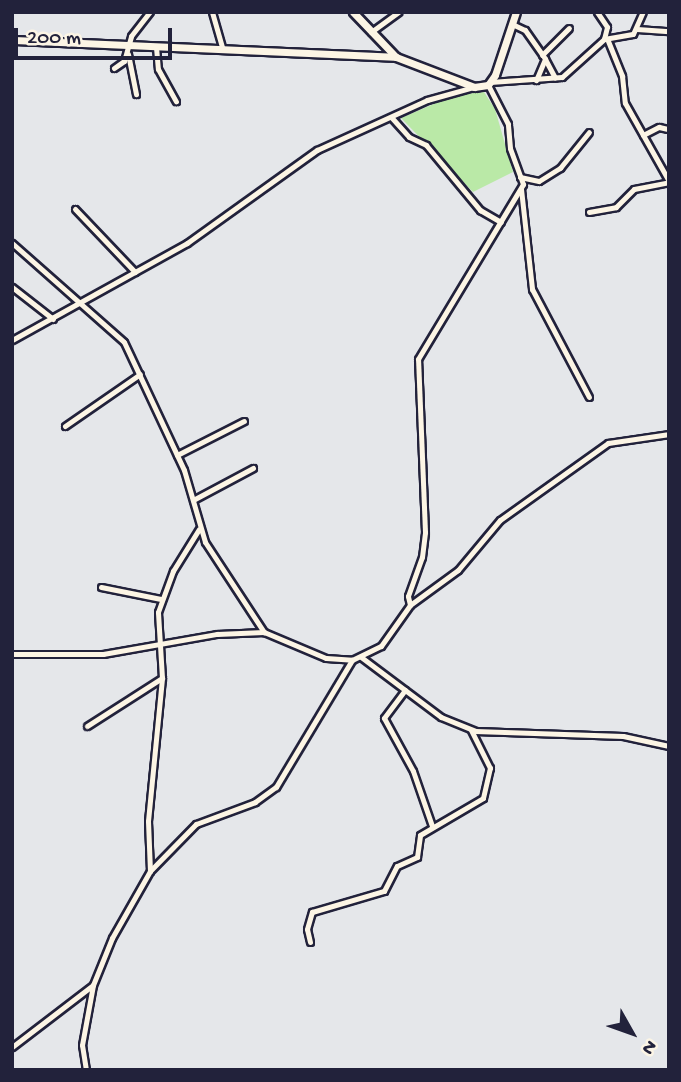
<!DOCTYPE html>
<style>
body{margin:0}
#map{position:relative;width:681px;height:1082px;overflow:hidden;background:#e5e7ea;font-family:"Gochi Hand",sans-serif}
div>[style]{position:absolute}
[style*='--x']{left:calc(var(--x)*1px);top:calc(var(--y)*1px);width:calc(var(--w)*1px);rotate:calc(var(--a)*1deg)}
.green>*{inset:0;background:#bae9a7}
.roads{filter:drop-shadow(2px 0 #22223b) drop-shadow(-2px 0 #22223b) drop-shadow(0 2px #22223b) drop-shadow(0 -2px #22223b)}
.minor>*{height:5px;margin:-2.5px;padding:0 2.5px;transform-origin:2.5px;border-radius:2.5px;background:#fcf5e5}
.tertiary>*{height:7px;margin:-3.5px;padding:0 3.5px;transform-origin:3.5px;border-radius:3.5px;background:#fcf5e5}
span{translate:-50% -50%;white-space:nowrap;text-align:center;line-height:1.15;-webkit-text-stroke:6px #fcf5e5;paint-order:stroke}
.frame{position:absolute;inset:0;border:14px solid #22223b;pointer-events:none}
.north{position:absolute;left:597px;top:998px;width:70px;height:70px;-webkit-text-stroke:5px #fcf5e5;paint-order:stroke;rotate:130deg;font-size:19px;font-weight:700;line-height:28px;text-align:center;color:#22223b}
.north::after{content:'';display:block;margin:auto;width:24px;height:32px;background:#22223b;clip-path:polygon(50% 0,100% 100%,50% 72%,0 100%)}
.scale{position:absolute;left:14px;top:28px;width:158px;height:32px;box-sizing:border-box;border:4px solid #22223b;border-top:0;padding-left:9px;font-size:21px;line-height:24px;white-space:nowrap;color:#22223b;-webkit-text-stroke:5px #fcf5e5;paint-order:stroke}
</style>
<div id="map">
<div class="green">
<i style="clip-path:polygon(484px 92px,495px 109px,513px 172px,473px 192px,401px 118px,455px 95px)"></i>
</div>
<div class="roads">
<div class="minor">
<i style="--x:212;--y:12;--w:37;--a:74"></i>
<i style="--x:597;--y:12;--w:18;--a:56"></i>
<i style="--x:607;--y:27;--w:12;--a:104"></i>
<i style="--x:512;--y:24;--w:14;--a:25"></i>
<i style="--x:525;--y:30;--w:35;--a:55"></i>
<i style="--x:545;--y:59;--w:23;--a:113"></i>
<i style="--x:637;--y:29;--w:32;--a:4"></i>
<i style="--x:371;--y:32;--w:34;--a:-36"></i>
<i style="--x:608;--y:41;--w:38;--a:68"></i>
<i style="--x:622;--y:76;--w:27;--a:84"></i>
<i style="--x:625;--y:103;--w:90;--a:60.6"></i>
<i style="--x:156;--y:47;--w:22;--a:85"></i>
<i style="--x:158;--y:69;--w:37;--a:61"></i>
<i style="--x:128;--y:54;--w:41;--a:78.7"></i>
<i style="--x:542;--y:55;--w:38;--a:-45"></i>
<i style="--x:545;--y:59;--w:21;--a:62"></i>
<i style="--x:114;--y:68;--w:12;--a:-35"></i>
<i style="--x:124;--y:61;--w:26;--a:-74"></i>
<i style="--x:131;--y:36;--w:31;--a:-52"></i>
<i style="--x:490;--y:82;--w:72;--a:-4"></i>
<i style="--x:562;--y:77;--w:57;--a:-42.1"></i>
<i style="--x:604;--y:39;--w:29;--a:-10"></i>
<i style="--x:633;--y:34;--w:24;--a:-66"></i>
<i style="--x:392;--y:118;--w:25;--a:48"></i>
<i style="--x:409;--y:137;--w:19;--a:25"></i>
<i style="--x:426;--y:145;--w:85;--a:50.3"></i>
<i style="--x:480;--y:210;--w:24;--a:30"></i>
<i style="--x:643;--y:135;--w:18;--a:-27"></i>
<i style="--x:659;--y:127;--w:9;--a:13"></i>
<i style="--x:520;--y:177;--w:19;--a:12"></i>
<i style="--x:539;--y:181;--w:25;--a:-32"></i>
<i style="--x:560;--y:168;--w:46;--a:-51.1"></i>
<i style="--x:521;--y:189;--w:101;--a:83.7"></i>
<i style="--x:532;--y:289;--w:122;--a:62.2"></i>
<i style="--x:75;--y:209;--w:87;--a:46.4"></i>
<i style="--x:589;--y:212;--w:27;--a:-10"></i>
<i style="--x:616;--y:207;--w:25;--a:-45"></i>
<i style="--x:634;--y:189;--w:36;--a:-11"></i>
<i style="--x:12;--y:243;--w:149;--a:41.5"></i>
<i style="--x:124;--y:342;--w:141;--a:64.9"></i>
<i style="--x:184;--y:470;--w:75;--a:73.7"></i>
<i style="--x:205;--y:542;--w:108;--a:56.8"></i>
<i style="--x:264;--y:632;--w:67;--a:22.8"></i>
<i style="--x:326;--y:658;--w:26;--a:4"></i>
<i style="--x:352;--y:660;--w:32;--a:-26"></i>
<i style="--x:381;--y:646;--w:50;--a:-54.7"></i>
<i style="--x:410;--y:605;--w:59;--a:-36.1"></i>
<i style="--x:458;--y:570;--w:65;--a:-50"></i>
<i style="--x:500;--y:520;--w:133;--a:-35.5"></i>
<i style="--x:608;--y:443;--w:62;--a:-8.4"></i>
<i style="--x:12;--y:287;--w:52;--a:38"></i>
<i style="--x:12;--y:340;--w:200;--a:-29"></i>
<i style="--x:187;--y:243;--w:160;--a:-35.6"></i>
<i style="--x:317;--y:150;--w:121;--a:-24.4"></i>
<i style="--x:427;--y:100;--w:49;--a:-15.5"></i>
<i style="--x:65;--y:426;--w:91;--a:-34.7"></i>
<i style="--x:177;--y:455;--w:75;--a:-26.9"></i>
<i style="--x:193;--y:500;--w:68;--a:-28.1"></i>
<i style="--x:101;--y:587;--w:61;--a:11.3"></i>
<i style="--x:410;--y:605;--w:9;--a:-103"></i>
<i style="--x:408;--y:596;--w:41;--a:-70.3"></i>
<i style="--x:422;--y:557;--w:25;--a:-83"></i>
<i style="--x:425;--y:532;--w:173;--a:-92.3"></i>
<i style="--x:418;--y:359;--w:204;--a:-59"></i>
<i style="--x:523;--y:184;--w:38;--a:-110"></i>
<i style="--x:510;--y:148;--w:24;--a:-95"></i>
<i style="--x:508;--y:124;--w:44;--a:-117.1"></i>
<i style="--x:12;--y:654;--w:91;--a:0"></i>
<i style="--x:103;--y:654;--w:116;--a:-10"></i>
<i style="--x:217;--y:634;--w:47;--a:-2.4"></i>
<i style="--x:361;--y:657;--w:100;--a:36.9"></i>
<i style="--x:441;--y:717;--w:37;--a:22"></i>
<i style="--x:475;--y:731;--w:148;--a:1.9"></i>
<i style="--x:623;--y:736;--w:47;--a:12.3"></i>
<i style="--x:405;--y:690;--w:35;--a:127"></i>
<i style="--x:384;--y:718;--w:60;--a:61.3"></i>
<i style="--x:413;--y:771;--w:58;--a:70.9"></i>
<i style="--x:87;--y:726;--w:89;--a:-32.6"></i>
<i style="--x:150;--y:871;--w:50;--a:-92.3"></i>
<i style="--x:148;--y:821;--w:144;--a:-84.4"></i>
<i style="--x:162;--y:678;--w:66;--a:-93.5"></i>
<i style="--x:158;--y:612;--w:44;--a:-69.9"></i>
<i style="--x:173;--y:571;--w:49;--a:-58.2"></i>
<i style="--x:310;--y:942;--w:13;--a:-103"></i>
<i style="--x:307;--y:929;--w:18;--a:-74"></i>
<i style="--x:312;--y:912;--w:75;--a:-16.3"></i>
<i style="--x:384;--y:891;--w:28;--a:-63"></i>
<i style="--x:397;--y:866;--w:22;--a:-24"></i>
<i style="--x:417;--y:857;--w:22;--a:-82"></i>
<i style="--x:420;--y:835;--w:73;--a:-30.4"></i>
<i style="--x:483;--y:798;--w:31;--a:-77"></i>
<i style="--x:490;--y:768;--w:42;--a:-116.6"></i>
<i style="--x:12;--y:1047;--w:102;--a:-37.4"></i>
<i style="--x:86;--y:1070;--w:25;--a:-99"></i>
<i style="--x:82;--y:1045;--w:61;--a:-79.6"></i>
<i style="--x:93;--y:985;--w:51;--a:-68"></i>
<i style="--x:112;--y:938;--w:77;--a:-60.4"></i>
<i style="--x:150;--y:871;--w:66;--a:-45.6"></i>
<i style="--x:196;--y:824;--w:63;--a:-20.4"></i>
<i style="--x:255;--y:802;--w:26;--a:-36"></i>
<i style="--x:276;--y:787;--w:148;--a:-59.1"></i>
</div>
<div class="tertiary">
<i style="--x:353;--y:12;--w:62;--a:46.3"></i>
<i style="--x:12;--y:40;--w:384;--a:2.5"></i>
<i style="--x:396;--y:57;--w:84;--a:21"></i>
<i style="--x:474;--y:87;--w:14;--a:-8"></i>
<i style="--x:488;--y:85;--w:12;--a:-55"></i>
<i style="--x:495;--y:75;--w:66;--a:-71.6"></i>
</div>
</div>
<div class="frame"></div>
<div class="north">N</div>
<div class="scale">200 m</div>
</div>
